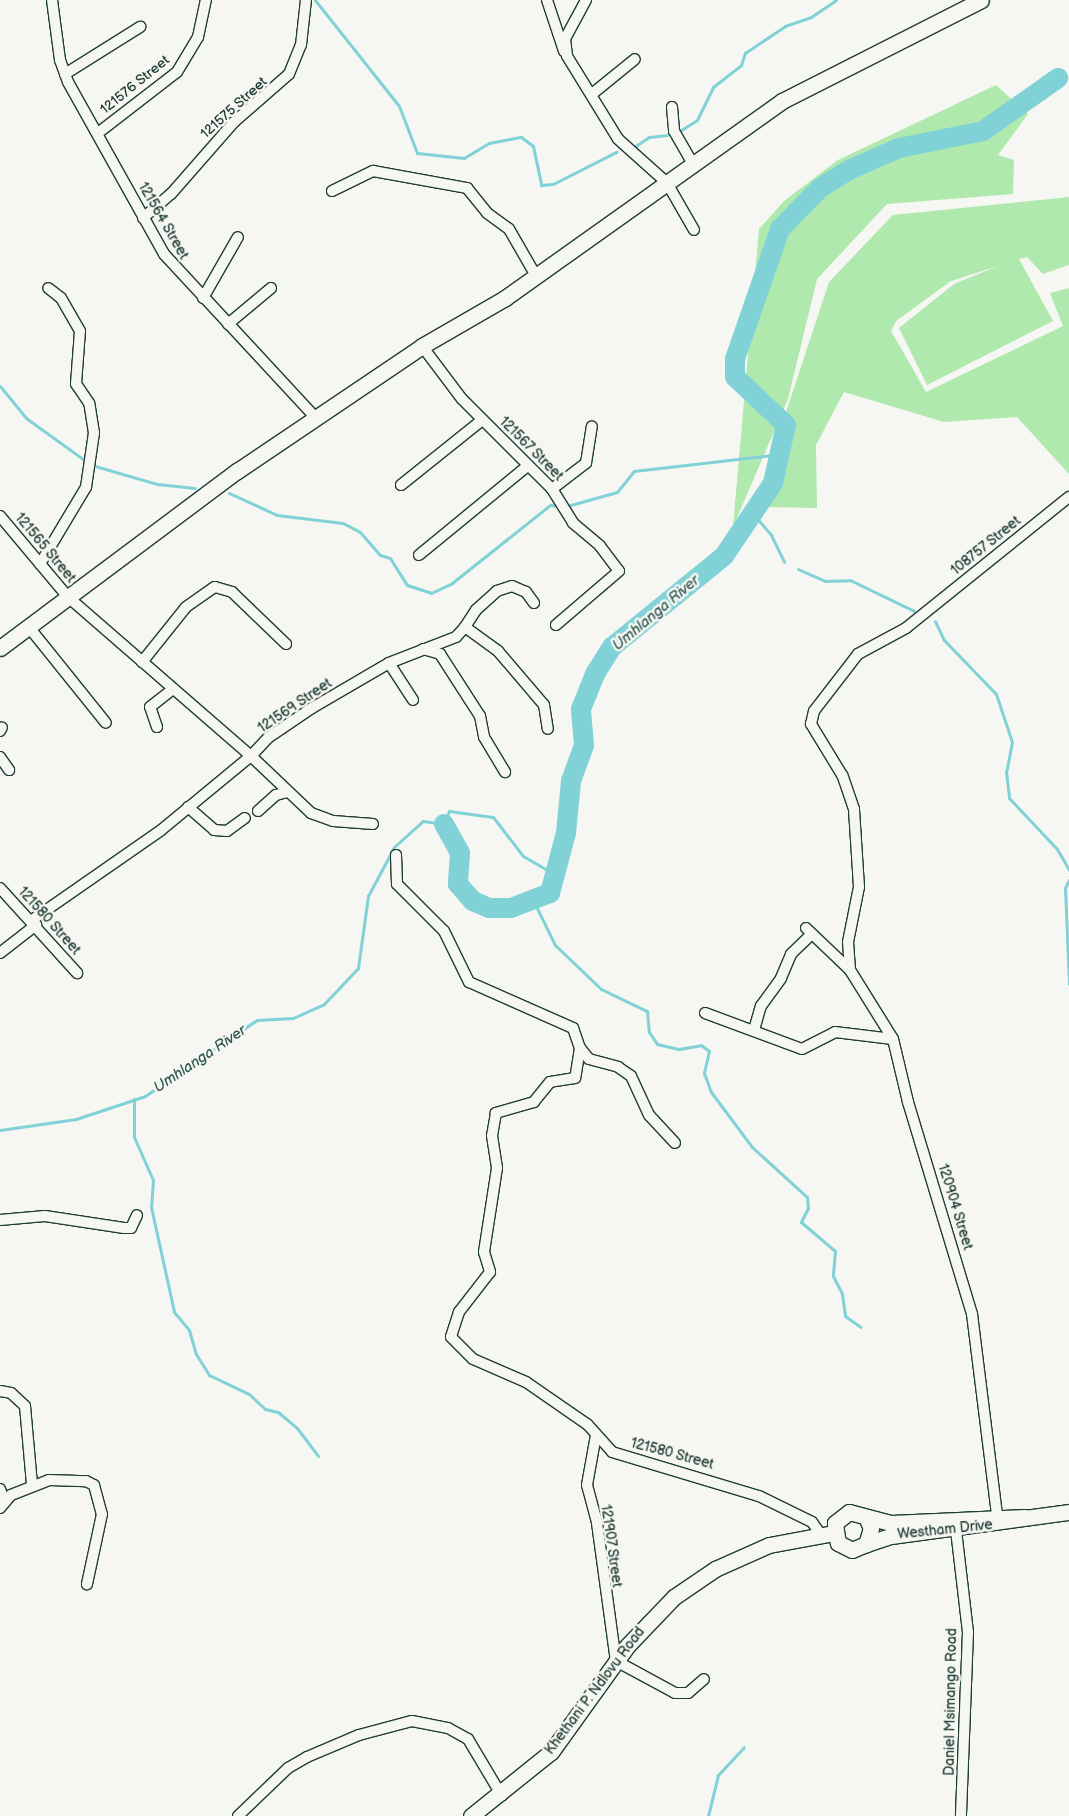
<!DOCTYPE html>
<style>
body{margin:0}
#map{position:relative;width:1069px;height:1816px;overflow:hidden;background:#f6f6f2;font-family:"Balsamiq Sans",sans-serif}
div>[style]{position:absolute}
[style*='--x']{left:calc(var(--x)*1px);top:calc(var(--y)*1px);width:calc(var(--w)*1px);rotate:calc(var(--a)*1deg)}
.green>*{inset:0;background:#afe9ae}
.stream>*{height:3px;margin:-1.5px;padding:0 1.5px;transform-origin:1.5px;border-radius:1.5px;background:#80d2d7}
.river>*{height:20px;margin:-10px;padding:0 10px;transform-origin:10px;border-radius:10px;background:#80d2d7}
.roads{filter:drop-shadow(1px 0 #1f3d34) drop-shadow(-1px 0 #1f3d34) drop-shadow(0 1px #1f3d34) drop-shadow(0 -1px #1f3d34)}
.street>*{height:10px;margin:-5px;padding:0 5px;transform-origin:5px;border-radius:5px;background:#f6f6f2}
.secondary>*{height:15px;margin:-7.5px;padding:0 7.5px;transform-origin:7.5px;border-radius:7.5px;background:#f6f6f2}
span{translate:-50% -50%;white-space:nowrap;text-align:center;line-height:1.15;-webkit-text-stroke:5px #f6f6f2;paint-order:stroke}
.street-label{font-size:14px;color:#1f3d34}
.water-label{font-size:15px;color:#325b55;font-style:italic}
</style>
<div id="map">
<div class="green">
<i style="clip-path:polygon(996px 85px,1028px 114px,998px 155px,1014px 160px,1013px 194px,887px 204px,817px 279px,788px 399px,733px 527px,759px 229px,784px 201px,838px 160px)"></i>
<i style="clip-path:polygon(1069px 197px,1069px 265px,1043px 274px,1027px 257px,1019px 259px,1053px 321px,927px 385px,899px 328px,954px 284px,998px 266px,951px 281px,896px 321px,891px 331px,926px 392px,1063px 326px,1050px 293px,1069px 288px,1069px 474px,1017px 417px,944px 422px,844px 392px,816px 445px,817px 508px,766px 507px,782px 477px,791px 425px,785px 415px,829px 282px,893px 215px)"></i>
</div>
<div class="stream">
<i style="--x:315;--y:0;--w:135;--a:51.6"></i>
<i style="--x:399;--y:106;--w:50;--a:69"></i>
<i style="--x:417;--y:153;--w:47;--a:6.1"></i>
<i style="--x:464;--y:158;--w:29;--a:-31"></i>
<i style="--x:489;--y:143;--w:33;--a:-11"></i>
<i style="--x:521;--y:137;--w:15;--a:37"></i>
<i style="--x:533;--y:146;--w:40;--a:78"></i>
<i style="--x:541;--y:185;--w:12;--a:-5"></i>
<i style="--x:553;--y:184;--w:71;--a:-26.9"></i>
<i style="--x:678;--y:132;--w:22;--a:-32"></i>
<i style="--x:697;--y:120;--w:37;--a:-64"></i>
<i style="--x:713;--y:87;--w:36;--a:-38"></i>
<i style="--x:741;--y:65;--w:13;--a:-72"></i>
<i style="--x:745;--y:53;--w:48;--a:-34"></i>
<i style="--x:785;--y:26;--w:28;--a:-19"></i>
<i style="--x:811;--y:17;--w:30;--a:-34"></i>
<i style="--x:634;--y:147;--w:18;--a:-34"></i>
<i style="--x:649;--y:137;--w:18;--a:-6"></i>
<i style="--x:0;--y:386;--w:41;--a:50.9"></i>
<i style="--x:26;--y:418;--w:75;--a:35.8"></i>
<i style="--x:95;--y:466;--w:65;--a:16.2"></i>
<i style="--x:157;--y:484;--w:38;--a:6"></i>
<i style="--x:229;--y:493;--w:53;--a:24.6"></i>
<i style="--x:277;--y:515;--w:66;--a:6.9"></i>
<i style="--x:343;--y:523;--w:19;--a:28"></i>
<i style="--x:360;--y:532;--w:30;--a:49"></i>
<i style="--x:380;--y:555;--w:10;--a:17"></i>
<i style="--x:390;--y:558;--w:32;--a:58"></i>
<i style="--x:407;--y:585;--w:25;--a:18"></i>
<i style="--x:431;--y:593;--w:23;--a:-25"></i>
<i style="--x:452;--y:583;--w:125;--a:-38.5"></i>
<i style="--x:550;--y:505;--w:9;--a:6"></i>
<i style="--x:567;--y:506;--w:52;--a:-15.6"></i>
<i style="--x:617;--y:492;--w:27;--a:-51"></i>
<i style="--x:634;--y:471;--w:149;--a:-6.6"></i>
<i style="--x:753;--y:514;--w:28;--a:49"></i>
<i style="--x:771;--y:535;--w:30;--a:64"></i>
<i style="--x:798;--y:569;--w:30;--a:24"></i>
<i style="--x:825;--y:581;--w:25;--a:-2"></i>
<i style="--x:850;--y:580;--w:71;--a:25.8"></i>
<i style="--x:935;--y:621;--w:21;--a:65"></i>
<i style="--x:944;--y:640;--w:75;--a:46.1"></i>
<i style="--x:996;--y:694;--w:51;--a:71.6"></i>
<i style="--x:1012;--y:742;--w:31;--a:101"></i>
<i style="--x:1006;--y:772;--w:26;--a:83"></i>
<i style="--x:1009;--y:798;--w:70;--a:46.7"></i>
<i style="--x:1057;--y:849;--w:24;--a:60"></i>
<i style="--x:1069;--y:880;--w:9;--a:117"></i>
<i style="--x:1065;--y:888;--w:96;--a:87.6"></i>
<i style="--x:534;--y:902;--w:48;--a:64"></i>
<i style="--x:555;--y:945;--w:64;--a:43.7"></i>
<i style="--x:601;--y:989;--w:51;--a:25.6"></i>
<i style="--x:647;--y:1011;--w:21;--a:85"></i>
<i style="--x:649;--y:1032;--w:14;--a:56"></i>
<i style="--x:657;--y:1044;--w:23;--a:13"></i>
<i style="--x:679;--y:1049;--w:22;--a:-10"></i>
<i style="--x:701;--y:1045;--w:10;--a:37"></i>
<i style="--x:709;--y:1051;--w:23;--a:103"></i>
<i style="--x:704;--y:1073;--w:20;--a:70"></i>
<i style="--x:711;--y:1092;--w:69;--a:53.3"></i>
<i style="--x:752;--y:1147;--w:74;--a:42.3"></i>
<i style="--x:807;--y:1197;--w:11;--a:85"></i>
<i style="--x:808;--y:1208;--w:16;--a:117"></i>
<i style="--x:801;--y:1222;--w:45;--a:40.5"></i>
<i style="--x:835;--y:1251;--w:25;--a:95"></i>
<i style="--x:833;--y:1276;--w:20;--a:63"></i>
<i style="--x:842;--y:1294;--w:22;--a:82"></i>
<i style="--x:845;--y:1316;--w:19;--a:35"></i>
<i style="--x:134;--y:1099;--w:38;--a:90"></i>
<i style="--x:134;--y:1137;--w:47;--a:66.2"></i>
<i style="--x:153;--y:1180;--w:27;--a:94"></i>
<i style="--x:151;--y:1207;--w:107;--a:77.6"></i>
<i style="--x:174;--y:1312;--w:23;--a:50"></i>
<i style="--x:189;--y:1330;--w:25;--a:74"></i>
<i style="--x:196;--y:1354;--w:25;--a:58"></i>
<i style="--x:209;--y:1375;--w:44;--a:25.4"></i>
<i style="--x:249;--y:1394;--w:22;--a:43"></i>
<i style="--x:265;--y:1409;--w:13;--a:13"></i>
<i style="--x:278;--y:1412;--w:25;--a:40"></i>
<i style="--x:297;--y:1428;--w:35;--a:53"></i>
<i style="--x:0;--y:1130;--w:77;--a:-8.2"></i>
<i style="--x:76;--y:1119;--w:73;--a:-18.4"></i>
<i style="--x:145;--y:1096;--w:135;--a:-34.2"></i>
<i style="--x:257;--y:1020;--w:36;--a:-3"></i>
<i style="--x:293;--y:1018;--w:34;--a:-24"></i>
<i style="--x:324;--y:1004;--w:50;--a:-46.6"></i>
<i style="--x:358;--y:968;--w:73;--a:-82.1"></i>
<i style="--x:368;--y:896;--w:55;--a:-62"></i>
<i style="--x:394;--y:847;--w:39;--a:-42"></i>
<i style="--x:423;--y:821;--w:21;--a:8"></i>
<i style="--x:444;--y:824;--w:14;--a:-69"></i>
<i style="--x:449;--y:811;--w:44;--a:7.8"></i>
<i style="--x:493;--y:817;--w:49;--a:52.4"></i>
<i style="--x:523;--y:856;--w:30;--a:30"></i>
<i style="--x:549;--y:871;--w:9;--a:-41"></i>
<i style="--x:708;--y:1816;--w:42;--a:-76.3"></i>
<i style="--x:718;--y:1775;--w:38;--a:-47"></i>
</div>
<div class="river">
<i style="--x:444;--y:824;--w:33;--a:61"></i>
<i style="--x:460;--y:853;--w:31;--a:94"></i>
<i style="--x:458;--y:884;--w:23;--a:49"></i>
<i style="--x:473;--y:901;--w:17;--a:24"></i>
<i style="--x:489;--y:908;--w:22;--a:0"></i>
<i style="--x:511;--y:908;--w:42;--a:-21"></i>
<i style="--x:550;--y:893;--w:62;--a:-75.1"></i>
<i style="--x:566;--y:833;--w:52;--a:-84.5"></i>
<i style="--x:571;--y:781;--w:38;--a:-70"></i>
<i style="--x:584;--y:745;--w:36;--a:-95"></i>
<i style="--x:581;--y:709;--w:38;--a:-68"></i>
<i style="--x:595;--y:674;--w:32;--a:-58"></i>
<i style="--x:612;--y:647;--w:144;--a:-39.1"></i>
<i style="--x:724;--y:556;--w:88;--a:-56.1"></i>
<i style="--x:773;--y:483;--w:59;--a:-77.4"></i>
<i style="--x:786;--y:425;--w:70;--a:-136.7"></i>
<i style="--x:735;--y:377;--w:18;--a:-90"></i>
<i style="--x:735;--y:359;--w:138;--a:-70.9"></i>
<i style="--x:780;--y:229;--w:57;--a:-45.7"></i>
<i style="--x:820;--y:188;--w:36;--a:-32"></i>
<i style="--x:851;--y:169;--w:52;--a:-23.6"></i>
<i style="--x:899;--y:148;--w:86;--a:-11.4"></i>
<i style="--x:983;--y:131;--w:92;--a:-35.2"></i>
</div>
<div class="roads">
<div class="street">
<i style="--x:52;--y:0;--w:61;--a:82.4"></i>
<i style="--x:60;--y:60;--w:23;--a:70"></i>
<i style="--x:68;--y:82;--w:197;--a:60.8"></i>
<i style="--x:164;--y:254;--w:222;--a:47.2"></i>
<i style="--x:547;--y:0;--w:54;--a:71.6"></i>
<i style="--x:586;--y:0;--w:44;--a:118.3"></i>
<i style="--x:565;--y:39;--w:17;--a:83"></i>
<i style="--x:567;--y:56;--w:97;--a:58.4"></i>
<i style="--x:618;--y:139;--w:66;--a:41.9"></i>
<i style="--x:667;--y:183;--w:54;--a:60.1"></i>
<i style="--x:65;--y:74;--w:89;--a:-32.1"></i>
<i style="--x:592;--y:94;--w:55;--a:-39.1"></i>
<i style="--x:672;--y:107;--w:24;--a:85"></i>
<i style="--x:674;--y:131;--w:38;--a:60"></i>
<i style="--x:98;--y:133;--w:100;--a:-37.7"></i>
<i style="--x:177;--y:72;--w:41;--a:-59"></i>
<i style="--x:198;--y:37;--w:38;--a:-78"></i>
<i style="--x:332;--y:191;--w:46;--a:-26"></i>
<i style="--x:373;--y:171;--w:96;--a:10.3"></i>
<i style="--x:467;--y:188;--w:32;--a:51"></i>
<i style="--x:487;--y:213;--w:27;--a:36"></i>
<i style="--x:509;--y:229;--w:54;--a:60.1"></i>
<i style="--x:143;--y:218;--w:37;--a:-41"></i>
<i style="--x:171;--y:194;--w:96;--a:-48.8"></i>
<i style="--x:234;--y:122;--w:73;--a:-41.1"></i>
<i style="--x:289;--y:74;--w:31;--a:-68"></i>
<i style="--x:301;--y:45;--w:45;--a:-83.7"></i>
<i style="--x:203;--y:298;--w:70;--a:-60.2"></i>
<i style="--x:228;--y:324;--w:56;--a:-39.9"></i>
<i style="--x:422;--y:346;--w:66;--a:53"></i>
<i style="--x:462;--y:399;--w:127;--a:45"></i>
<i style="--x:552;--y:489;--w:40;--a:58"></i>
<i style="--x:573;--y:523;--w:35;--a:40"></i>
<i style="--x:600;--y:546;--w:31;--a:53"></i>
<i style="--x:619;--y:571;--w:83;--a:139.4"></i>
<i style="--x:401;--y:485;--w:104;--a:-38.7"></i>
<i style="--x:552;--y:489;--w:43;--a:-37.4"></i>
<i style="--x:586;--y:463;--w:37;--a:-81"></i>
<i style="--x:0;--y:516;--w:106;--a:50"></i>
<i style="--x:68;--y:597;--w:242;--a:41"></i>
<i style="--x:251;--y:756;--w:26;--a:-47"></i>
<i style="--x:269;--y:737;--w:52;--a:-34"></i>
<i style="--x:312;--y:708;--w:89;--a:-30.3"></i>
<i style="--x:389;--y:663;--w:72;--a:-21.2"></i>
<i style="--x:456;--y:637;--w:13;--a:-48"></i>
<i style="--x:419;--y:555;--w:139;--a:-39.4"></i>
<i style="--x:40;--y:564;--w:90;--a:-59.1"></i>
<i style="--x:86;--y:487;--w:55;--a:-81.6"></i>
<i style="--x:94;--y:433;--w:30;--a:-99"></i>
<i style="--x:89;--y:403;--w:23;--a:-124"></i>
<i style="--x:76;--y:384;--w:53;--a:-85.7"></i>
<i style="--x:80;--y:331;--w:38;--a:-120"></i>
<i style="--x:61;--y:298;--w:16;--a:-142"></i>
<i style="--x:534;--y:603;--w:14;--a:-126"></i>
<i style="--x:526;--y:592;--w:15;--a:-157"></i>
<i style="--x:512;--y:586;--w:16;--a:162"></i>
<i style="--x:497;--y:591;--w:28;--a:138"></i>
<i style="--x:476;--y:610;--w:20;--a:123"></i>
<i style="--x:465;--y:627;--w:41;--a:36"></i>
<i style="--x:498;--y:651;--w:71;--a:49.6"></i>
<i style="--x:544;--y:705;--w:24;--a:81"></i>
<i style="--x:28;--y:626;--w:124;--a:51.2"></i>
<i style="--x:423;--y:649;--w:18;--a:16"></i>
<i style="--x:440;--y:654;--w:74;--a:57.2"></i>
<i style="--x:480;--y:716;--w:21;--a:79"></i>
<i style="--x:484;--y:737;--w:41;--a:59"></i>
<i style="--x:142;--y:662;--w:70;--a:-51.3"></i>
<i style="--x:186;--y:607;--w:35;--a:-35"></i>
<i style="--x:215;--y:587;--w:18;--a:16"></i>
<i style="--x:232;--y:592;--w:75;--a:43.9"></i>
<i style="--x:389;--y:663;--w:44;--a:57"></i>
<i style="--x:157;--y:727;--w:21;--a:-109"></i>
<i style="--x:150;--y:707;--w:29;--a:-38"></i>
<i style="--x:0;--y:731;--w:4;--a:-63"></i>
<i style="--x:0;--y:757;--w:16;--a:55"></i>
<i style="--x:188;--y:807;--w:35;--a:41"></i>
<i style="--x:214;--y:830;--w:13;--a:4"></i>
<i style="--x:227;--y:831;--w:22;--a:-36"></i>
<i style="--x:258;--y:811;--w:24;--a:-42"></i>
<i style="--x:276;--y:795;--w:11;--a:-15"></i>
<i style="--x:396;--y:855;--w:29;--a:88"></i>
<i style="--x:397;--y:884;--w:66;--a:45"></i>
<i style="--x:444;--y:931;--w:57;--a:63.9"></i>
<i style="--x:469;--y:982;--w:114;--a:23.9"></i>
<i style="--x:573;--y:1028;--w:21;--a:71"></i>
<i style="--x:580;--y:1048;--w:30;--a:99"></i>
<i style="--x:575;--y:1078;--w:25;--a:171"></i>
<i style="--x:550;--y:1082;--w:26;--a:129"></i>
<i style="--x:534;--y:1102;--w:40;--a:164"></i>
<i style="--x:496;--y:1113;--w:23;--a:100"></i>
<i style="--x:492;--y:1136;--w:32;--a:81"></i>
<i style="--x:497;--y:1168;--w:85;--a:98.8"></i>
<i style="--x:484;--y:1252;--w:21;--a:73"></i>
<i style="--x:490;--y:1272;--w:51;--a:127.8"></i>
<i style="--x:459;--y:1312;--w:26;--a:108"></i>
<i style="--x:451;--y:1337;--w:31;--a:45"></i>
<i style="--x:473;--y:1359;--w:58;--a:23.5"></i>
<i style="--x:526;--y:1382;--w:75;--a:34.7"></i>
<i style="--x:588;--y:1425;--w:36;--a:48"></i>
<i style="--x:612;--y:1452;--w:153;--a:16.7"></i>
<i style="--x:759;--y:1496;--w:59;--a:26.1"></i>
<i style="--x:812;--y:1522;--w:16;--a:55"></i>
<i style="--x:0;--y:888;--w:115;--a:47.8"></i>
<i style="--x:32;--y:920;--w:156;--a:-34.8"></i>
<i style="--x:160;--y:831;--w:118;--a:-39.5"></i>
<i style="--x:251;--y:756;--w:83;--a:43.5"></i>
<i style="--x:311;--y:813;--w:23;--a:20"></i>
<i style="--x:333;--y:821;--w:40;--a:4.3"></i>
<i style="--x:806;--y:928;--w:61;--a:43.7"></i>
<i style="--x:850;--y:970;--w:81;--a:58.1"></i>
<i style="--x:893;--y:1039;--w:65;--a:76.6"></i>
<i style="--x:908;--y:1102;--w:221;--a:73.2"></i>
<i style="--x:972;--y:1314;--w:212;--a:82.9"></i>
<i style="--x:0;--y:953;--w:46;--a:-37.9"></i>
<i style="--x:850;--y:970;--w:28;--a:-94"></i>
<i style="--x:848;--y:942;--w:56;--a:-78.7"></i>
<i style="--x:859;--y:887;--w:78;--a:-93.7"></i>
<i style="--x:854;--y:809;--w:36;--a:-109"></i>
<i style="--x:842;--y:775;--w:60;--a:-121.3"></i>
<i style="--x:811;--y:724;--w:13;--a:-77"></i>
<i style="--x:814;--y:711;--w:72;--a:-52.3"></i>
<i style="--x:858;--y:654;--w:55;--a:-28.4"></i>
<i style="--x:906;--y:628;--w:209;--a:-38.8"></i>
<i style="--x:705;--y:1013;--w:103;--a:20.4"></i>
<i style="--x:802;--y:1049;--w:37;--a:-27"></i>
<i style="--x:835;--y:1032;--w:58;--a:6.9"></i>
<i style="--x:754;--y:1030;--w:25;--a:-74"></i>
<i style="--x:761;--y:1006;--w:34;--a:-54"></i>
<i style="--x:781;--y:978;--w:26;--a:-67"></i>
<i style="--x:791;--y:954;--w:28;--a:-44"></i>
<i style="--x:580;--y:1048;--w:14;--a:51"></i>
<i style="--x:589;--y:1059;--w:30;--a:15"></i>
<i style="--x:618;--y:1067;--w:16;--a:35"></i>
<i style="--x:631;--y:1076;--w:43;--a:65.2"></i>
<i style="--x:649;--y:1115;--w:38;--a:47"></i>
<i style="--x:0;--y:1220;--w:45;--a:-5.1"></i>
<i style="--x:45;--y:1216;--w:80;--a:8.6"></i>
<i style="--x:124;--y:1228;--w:7;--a:0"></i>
<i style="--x:131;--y:1228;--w:14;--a:-65"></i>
<i style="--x:0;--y:1391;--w:11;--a:10"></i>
<i style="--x:11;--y:1393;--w:19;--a:43"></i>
<i style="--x:25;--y:1406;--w:78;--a:84.9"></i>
<i style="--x:596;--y:1435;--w:51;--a:100.2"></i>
<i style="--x:587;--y:1485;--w:39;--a:75"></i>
<i style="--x:597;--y:1523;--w:139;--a:82.2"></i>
<i style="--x:616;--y:1661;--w:67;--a:28.5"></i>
<i style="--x:675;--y:1693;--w:13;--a:0"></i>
<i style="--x:688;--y:1693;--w:21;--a:-41"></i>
<i style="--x:0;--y:1489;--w:14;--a:69"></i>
<i style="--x:0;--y:1508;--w:17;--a:-50"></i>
<i style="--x:11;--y:1495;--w:41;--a:-21.5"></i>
<i style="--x:49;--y:1480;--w:37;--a:2"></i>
<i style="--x:86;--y:1481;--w:9;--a:27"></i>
<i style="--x:94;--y:1485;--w:30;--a:75"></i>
<i style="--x:102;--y:1514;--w:72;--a:102.1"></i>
<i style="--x:956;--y:1530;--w:103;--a:83.3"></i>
<i style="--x:968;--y:1632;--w:184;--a:92.2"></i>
<i style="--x:238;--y:1816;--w:69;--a:-43.8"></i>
<i style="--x:288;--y:1768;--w:22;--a:-30"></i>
<i style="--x:307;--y:1757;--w:56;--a:-22.9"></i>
<i style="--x:359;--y:1735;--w:55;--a:-14.8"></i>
<i style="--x:412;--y:1721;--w:37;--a:11"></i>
<i style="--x:448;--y:1728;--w:23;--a:29"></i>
<i style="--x:468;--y:1739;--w:66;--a:59.2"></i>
</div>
<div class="secondary">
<i style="--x:0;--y:648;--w:296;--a:-36.8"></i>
<i style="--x:237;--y:471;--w:223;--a:-34"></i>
<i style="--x:422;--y:346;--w:96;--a:-30"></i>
<i style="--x:505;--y:298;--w:340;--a:-35.4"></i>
<i style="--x:782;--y:101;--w:223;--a:-26.9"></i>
<i style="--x:866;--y:1517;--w:12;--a:66"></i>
<i style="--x:871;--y:1528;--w:17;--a:107"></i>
<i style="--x:866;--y:1544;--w:15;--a:157"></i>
<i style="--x:852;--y:1550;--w:16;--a:-153"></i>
<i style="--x:838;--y:1543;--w:20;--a:-99"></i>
<i style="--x:835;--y:1523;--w:18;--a:-38"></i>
<i style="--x:849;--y:1512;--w:43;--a:14.7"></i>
<i style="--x:891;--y:1523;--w:134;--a:-2.6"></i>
<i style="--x:866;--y:1544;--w:26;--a:-18"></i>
<i style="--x:891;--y:1536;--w:180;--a:-7.7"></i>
<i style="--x:471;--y:1816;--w:102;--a:-38.7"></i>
<i style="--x:551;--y:1752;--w:132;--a:-54.3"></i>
<i style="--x:628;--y:1645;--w:66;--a:-46.2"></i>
<i style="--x:674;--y:1597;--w:50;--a:-34.3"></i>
<i style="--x:715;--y:1569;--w:59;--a:-24"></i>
<i style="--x:769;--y:1545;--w:65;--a:-10.6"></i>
</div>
</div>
<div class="street-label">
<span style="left:135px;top:85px;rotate:-39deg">121576 Street</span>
<span style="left:234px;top:108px;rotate:-42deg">121575 Street</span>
<span style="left:163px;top:221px;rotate:60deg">121564 Street</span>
<span style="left:531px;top:449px;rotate:45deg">121567 Street</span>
<span style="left:986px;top:546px;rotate:-39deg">108757 Street</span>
<span style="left:45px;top:548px;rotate:50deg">121565 Street</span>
<span style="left:295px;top:706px;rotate:-34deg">121569 Street</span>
<span style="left:49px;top:921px;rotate:48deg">121580 Street</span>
<span style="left:955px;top:1207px;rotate:73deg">120904 Street</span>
<span style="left:672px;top:1454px;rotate:15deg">121580 Street</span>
<span style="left:945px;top:1530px;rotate:-6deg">Westham Drive</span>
<span style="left:611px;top:1546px;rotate:82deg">121907 Street</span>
<span style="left:595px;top:1691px;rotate:-53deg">Khethani P. Ndlovu Road</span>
<span style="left:951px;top:1702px;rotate:-89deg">Daniel Msimango Road</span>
</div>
<div class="water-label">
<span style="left:656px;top:613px;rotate:-40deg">Umhlanga River</span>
<span style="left:200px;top:1059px;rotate:-34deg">Umhlanga River</span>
</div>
</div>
